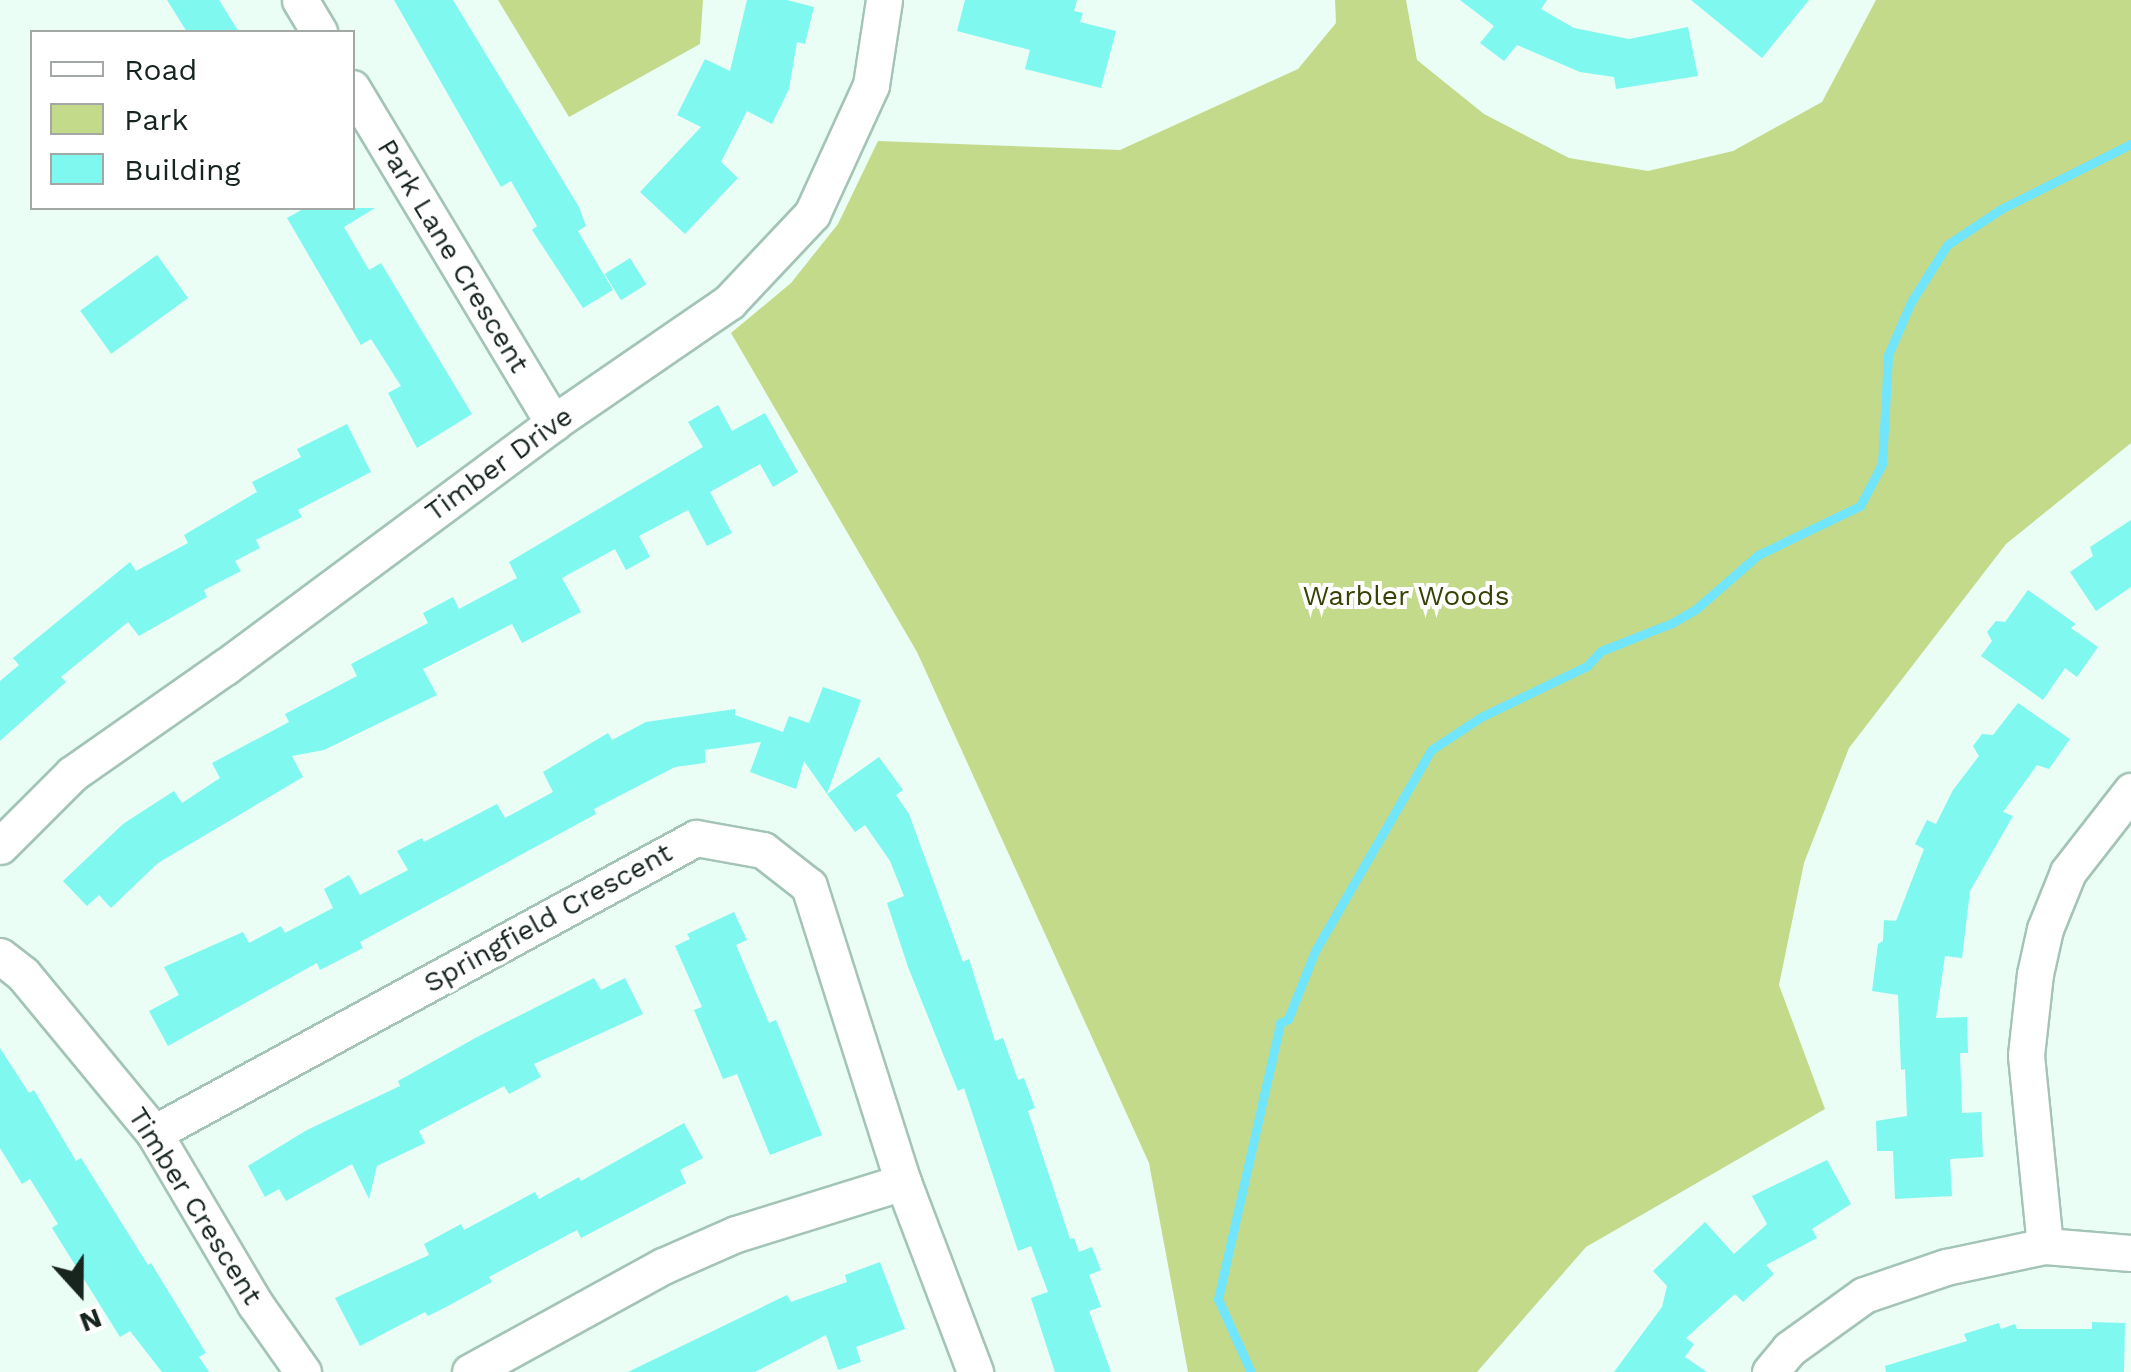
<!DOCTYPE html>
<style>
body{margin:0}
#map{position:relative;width:2131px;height:1372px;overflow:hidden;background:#eafef5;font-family:"Work Sans",sans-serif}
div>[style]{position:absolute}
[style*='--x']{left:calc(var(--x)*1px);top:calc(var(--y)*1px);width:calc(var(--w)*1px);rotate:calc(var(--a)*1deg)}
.green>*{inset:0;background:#c4da8b}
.stream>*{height:9px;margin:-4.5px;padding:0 4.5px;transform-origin:4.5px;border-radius:4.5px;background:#71e5fc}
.building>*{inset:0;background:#7ff8f0;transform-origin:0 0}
.roads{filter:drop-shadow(2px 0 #a3c4b6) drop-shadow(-2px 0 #a3c4b6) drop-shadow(0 2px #a3c4b6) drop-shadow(0 -2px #a3c4b6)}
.minor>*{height:35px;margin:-17.5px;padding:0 17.5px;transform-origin:17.5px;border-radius:17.5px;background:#fff}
span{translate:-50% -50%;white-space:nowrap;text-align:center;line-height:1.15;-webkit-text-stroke:8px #fff;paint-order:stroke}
.street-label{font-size:28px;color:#18251f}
.park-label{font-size:28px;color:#364304}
.legend{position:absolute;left:30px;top:30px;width:325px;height:180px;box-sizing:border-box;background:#fff;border:2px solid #a3a8a5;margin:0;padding:12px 18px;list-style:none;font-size:30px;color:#18251f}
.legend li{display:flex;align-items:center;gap:20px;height:50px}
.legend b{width:50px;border:2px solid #a3a8a5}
.north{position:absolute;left:30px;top:1242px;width:100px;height:100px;-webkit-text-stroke:8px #fff;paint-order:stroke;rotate:159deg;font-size:28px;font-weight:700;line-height:40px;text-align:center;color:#18251f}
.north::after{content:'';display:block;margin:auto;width:35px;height:45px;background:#18251f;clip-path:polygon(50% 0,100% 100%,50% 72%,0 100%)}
</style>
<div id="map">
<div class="green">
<i style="clip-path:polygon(498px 0,703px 0,700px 44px,569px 117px)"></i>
<i style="clip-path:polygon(1335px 0,1406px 0,1417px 60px,1484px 114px,1569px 158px,1648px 171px,1733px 151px,1822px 102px,1876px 0,2131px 0,2131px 443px,2006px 544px,1849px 748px,1804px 863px,1779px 985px,1825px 1109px,1586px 1247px,1477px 1372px,1188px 1372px,1149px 1163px,917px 652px,731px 333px,791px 283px,838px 224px,878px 141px,1120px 150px,1298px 69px,1336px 23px)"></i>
</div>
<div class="stream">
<i style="--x:1251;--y:1372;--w:80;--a:-114.3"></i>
<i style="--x:1218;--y:1299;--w:283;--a:-77.3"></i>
<i style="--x:1280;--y:1023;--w:9;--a:-27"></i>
<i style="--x:1288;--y:1019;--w:73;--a:-68.3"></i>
<i style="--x:1315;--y:951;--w:232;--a:-60"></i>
<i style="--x:1431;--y:750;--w:60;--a:-33.4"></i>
<i style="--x:1481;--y:717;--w:118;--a:-25.7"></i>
<i style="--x:1587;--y:666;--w:21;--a:-47"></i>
<i style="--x:1601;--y:651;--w:76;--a:-21.5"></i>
<i style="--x:1672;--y:623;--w:28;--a:-30"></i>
<i style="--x:1696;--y:609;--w:82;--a:-41.1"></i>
<i style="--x:1758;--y:555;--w:113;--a:-25.7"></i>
<i style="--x:1860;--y:506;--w:47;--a:-62.4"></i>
<i style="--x:1882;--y:464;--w:109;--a:-86.8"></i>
<i style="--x:1888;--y:355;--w:58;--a:-66.5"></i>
<i style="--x:1911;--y:302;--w:67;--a:-57.7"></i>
<i style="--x:1947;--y:245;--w:65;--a:-33.7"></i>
<i style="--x:2001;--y:209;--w:145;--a:-26.6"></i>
</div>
<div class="building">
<i style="clip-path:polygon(167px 0,219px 0,239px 32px,187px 32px)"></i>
<i style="clip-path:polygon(394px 0,453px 0,579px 207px,586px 226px,578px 231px,613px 290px,583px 308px,532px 230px,537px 226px,511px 181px,501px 187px)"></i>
<i style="clip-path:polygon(747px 0,787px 0,814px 7px,805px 44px,797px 42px,789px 89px,772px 124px,747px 111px,721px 162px,738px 178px,685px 234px,640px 192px,701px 127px,677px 115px,705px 59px,730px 71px)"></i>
<i style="clip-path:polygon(965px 0,1077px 0,1074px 11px,1083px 13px,1080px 22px,1116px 31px,1101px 88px,1025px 69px,1030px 50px,957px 31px)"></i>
<i style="clip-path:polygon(1460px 0,1547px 0,1541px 9px,1574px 28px,1629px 39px,1688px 27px,1698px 76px,1616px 89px,1614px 77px,1580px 72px,1517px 45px,1504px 61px,1480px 43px,1494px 26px)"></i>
<i style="clip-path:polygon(1691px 0,1809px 0,1762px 58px)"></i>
<i style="clip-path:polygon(305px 208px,375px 208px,344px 227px,369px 270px,381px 263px,472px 414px,417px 448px,388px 393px,401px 386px,371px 339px,361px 345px,287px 218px)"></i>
<i style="left:157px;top:255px;width:53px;height:95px;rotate:54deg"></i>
<i style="left:630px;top:258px;width:31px;height:30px;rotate:58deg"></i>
<i style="clip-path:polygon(718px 405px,732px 431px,765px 413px,798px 472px,773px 487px,760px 464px,710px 492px,732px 533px,707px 546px,688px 510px,639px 536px,650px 557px,626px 570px,615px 549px,562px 578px,581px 612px,522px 643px,512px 624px,423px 669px,437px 695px,324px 750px,292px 756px,303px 777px,158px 863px,111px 908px,99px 895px,87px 906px,63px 881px,123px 824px,160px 800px,174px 791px,182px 803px,220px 778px,212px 763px,289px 722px,285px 714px,357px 676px,351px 664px,428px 623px,423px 613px,453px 597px,459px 609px,517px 578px,509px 562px,703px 447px,688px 422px)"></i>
<i style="clip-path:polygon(347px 424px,371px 472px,298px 510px,302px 517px,256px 540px,260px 548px,235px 561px,241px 571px,204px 590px,207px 597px,139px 636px,128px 622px,61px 677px,66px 682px,0 741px,0 681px,19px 665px,13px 658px,130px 562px,136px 571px,188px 543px,184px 535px,257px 492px,252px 482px,301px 457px,297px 449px)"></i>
<i style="clip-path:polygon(2131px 520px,2131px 587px,2096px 611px,2070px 572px,2093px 556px,2090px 547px)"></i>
<i style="clip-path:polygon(2028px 590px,2076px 624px,2071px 628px,2098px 647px,2077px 677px,2065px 668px,2043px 700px,1981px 656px,1992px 641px,1987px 632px,1996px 621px,2005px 622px)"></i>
<i style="clip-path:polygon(823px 687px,861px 700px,827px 794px,804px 761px,796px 789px,750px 772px,761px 742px,705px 750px,705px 763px,675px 767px,594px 809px,596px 814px,360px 942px,363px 948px,320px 970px,317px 963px,168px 1046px,149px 1011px,179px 995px,164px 967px,243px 932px,249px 943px,281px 926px,285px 933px,333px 908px,324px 889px,349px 875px,360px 895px,408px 870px,397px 851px,422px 838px,424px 842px,497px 804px,505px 818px,553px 792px,543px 772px,608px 733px,612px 740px,646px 722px,735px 709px,735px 715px,783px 732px,789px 716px,809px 723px)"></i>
<i style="clip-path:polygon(2018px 703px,2070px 739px,2049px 769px,2037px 765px,2003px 812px,2013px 816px,1970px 891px,1962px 958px,1945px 956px,1936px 1018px,1967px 1017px,1968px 1053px,1960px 1053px,1962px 1113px,1981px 1112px,1983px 1157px,1950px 1159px,1952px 1196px,1895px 1199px,1893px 1151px,1877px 1151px,1876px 1121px,1907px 1116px,1905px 1069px,1901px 1070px,1898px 995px,1872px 991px,1878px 944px,1883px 941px,1884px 920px,1896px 921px,1924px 849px,1915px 844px,1927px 820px,1936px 824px,1953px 790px,1979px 756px,1973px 746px,1982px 734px,1993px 735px)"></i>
<i style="clip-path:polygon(879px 757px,903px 790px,896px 795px,909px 814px,963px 962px,969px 959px,995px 1041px,1003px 1038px,1018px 1080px,1024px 1078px,1035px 1108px,1028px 1111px,1070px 1239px,1074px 1238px,1079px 1252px,1092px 1247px,1101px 1270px,1089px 1275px,1101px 1307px,1089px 1311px,1111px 1372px,1055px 1372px,1031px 1298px,1048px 1292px,1031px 1246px,1018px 1251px,964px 1088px,958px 1091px,908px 967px,887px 903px,904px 896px,890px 861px,865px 825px,855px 832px,827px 794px)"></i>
<i style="clip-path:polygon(734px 912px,747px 940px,736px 945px,769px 1023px,776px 1020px,822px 1135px,770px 1155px,737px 1074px,723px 1079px,694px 1010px,702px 1007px,675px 946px,690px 939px,687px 934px)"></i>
<i style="clip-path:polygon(594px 978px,601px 990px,625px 978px,643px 1014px,534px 1064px,541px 1077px,509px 1094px,504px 1086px,419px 1131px,425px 1143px,377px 1166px,369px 1199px,352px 1164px,286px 1201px,279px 1189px,265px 1197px,248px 1166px,307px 1130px,400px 1086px,398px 1081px,479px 1036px)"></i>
<i style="clip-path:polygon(0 1048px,29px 1093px,34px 1090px,76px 1161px,81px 1158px,148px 1265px,151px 1263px,206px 1353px,199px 1357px,209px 1372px,162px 1372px,130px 1331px,120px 1337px,52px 1228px,58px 1224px,30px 1179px,22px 1184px,0 1148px)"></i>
<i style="clip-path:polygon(684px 1123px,703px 1158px,680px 1170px,686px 1183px,581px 1238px,577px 1230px,489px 1277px,492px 1282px,446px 1307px,428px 1316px,425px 1312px,360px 1346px,335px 1298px,429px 1255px,424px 1244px,461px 1224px,464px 1230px,535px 1192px,539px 1199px,579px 1177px,581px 1181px)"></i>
<i style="clip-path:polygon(1827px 1160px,1851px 1204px,1812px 1229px,1817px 1238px,1766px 1265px,1774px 1274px,1743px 1302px,1735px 1294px,1686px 1338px,1694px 1344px,1685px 1357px,1707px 1372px,1614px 1372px,1662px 1307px,1667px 1286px,1653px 1271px,1705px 1222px,1734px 1254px,1767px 1224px,1752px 1196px)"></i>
<i style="clip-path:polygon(880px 1262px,905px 1329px,856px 1347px,861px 1362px,838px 1370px,826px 1335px,755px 1372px,628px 1372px,787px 1295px,791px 1302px,847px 1282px,845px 1275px)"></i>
<i style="clip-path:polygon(2092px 1322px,2125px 1323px,2124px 1372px,1886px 1372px,1885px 1366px,1967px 1341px,1964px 1334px,1999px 1323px,2001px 1329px,2015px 1324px,2017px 1329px,2092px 1329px)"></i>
</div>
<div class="roads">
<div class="minor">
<i style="--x:300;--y:0;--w:37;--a:59"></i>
<i style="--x:352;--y:88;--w:391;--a:59"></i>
<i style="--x:0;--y:846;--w:102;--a:-45"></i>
<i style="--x:72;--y:774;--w:187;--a:-35"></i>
<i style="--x:225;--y:667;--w:409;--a:-36.6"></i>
<i style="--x:553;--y:423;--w:214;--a:-34.5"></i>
<i style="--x:729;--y:302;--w:121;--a:-46.7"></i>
<i style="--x:812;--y:214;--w:142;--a:-65.4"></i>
<i style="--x:871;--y:85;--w:86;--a:-81.3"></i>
<i style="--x:0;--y:956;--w:29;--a:38"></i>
<i style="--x:23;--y:974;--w:206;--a:50.5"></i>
<i style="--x:154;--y:1133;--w:199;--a:59.4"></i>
<i style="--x:255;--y:1304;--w:83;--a:54.8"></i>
<i style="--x:154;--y:1133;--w:617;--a:-28.56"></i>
<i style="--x:696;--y:838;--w:68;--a:10.2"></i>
<i style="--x:763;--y:850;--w:58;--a:38"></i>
<i style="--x:809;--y:886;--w:311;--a:72.4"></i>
<i style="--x:903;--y:1182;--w:203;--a:69.2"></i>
<i style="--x:2045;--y:1246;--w:192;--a:-95.7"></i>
<i style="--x:2026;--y:1055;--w:81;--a:-83.7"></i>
<i style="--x:2035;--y:974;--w:46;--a:-77.5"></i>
<i style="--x:2045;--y:929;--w:61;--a:-68"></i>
<i style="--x:2068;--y:872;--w:103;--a:-52.1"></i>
<i style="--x:470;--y:1372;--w:220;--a:-28.8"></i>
<i style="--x:663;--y:1266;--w:80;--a:-23.7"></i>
<i style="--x:736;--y:1234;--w:175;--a:-17.3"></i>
<i style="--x:1770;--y:1372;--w:30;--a:-50"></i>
<i style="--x:1789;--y:1349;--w:92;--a:-35.8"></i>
<i style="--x:1864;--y:1295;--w:87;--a:-18.9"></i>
<i style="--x:1946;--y:1267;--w:101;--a:-12"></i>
<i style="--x:2045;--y:1246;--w:86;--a:4.7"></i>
</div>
</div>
<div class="street-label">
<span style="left:453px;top:256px;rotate:59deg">Park Lane Crescent</span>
<span style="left:499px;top:464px;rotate:-36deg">Timber Drive</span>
<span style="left:548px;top:918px;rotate:-29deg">Springfield Crescent</span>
<span style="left:195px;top:1206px;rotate:58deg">Timber Crescent</span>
</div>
<div class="park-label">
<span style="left:1406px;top:596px">Warbler Woods</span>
</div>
<ul class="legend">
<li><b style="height:12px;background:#fff"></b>Road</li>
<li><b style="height:28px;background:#c4da8b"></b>Park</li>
<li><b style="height:28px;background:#7ff8f0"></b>Building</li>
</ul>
<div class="north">N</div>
</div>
